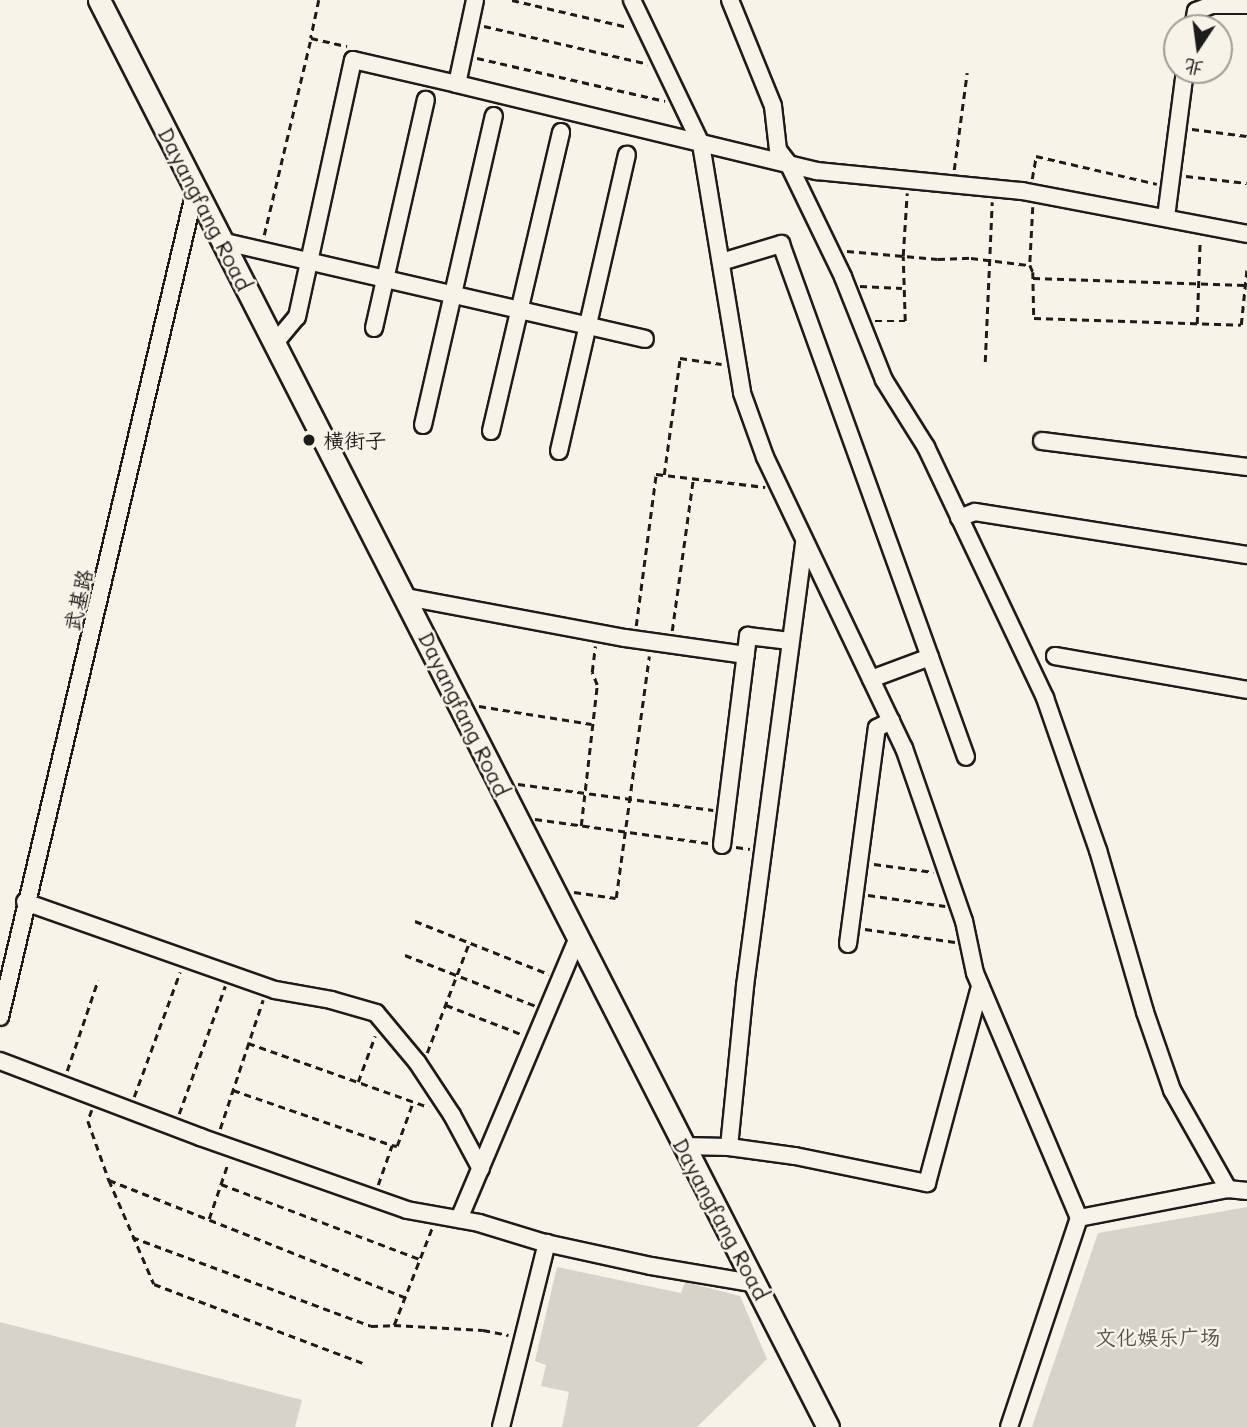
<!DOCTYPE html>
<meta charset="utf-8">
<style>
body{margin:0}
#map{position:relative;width:1247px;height:1427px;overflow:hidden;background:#f7f3e8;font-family:Mali,"LXGW WenKai TC",sans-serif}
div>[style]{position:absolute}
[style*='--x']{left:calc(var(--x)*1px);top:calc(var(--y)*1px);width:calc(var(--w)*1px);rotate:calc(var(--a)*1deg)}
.green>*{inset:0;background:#d7d3cb}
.path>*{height:2.5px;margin-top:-1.25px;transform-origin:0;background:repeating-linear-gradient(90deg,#1c1c1c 0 7px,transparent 0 12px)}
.roads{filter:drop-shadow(2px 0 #1c1c1c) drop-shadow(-2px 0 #1c1c1c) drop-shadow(0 2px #1c1c1c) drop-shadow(0 -2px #1c1c1c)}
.minor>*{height:16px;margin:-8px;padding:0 8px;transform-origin:8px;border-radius:8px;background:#f7f3e8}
.major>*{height:21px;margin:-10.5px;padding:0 10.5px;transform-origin:10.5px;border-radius:10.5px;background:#f7f3e8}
.dots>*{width:19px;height:19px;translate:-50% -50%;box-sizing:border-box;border:4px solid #f7f3e8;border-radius:50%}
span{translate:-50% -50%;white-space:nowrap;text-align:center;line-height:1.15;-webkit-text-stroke:5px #f7f3e8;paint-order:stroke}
.street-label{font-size:21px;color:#1c1c1c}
.poi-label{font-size:21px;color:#1c1c1c}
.left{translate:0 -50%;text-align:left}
.park-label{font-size:21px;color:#545351}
.north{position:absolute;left:1163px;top:14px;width:70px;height:70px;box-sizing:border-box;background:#f7f3e8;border:2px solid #9f9d96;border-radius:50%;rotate:193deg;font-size:19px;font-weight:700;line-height:28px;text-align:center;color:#1c1c1c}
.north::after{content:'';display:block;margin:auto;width:24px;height:32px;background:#1c1c1c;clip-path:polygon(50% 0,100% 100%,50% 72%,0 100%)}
</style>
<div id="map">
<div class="green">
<i style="clip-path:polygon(1247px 1207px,1247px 1427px,1032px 1427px,1098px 1233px)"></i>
<i style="clip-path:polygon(557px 1267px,681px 1293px,685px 1282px,740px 1296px,767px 1359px,697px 1427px,562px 1427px,569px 1392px,541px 1386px,546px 1365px,535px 1361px)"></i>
<i style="clip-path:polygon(0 1322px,302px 1400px,295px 1427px,0 1427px)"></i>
</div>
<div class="path">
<i style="--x:319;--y:0;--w:39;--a:102"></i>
<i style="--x:311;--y:38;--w:37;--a:13"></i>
<i style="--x:512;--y:0;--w:119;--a:13.1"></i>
<i style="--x:484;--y:26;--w:168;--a:13"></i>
<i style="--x:477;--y:58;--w:193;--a:12.9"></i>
<i style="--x:1192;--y:129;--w:55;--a:7.3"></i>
<i style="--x:954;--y:170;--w:98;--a:-82.4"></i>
<i style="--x:1186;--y:176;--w:61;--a:6.5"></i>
<i style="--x:1032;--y:179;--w:23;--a:-80"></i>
<i style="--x:1036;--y:156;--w:124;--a:13"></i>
<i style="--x:1033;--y:207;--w:58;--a:93"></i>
<i style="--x:1030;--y:265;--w:8;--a:67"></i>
<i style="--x:1033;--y:272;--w:46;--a:88.8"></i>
<i style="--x:1034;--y:318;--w:207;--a:1.9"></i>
<i style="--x:1241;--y:325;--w:58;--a:-84.1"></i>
<i style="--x:264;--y:235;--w:203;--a:-76.6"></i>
<i style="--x:847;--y:251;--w:91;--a:5"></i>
<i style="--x:938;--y:259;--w:33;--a:-2"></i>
<i style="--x:971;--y:258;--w:57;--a:7"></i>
<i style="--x:1033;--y:278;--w:212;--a:1.9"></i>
<i style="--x:860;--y:286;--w:42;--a:2.7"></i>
<i style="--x:875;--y:321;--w:30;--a:0"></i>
<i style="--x:905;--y:321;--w:65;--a:-91.8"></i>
<i style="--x:903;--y:256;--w:63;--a:-86.4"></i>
<i style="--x:1197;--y:324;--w:84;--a:-88"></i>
<i style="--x:985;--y:362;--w:160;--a:-87.5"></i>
<i style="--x:664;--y:475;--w:118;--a:-82.2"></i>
<i style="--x:680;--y:358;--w:42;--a:8.1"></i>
<i style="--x:636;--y:626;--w:153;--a:-82.5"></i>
<i style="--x:656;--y:474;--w:110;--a:6.8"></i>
<i style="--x:672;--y:631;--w:153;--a:-82.1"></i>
<i style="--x:479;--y:706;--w:114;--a:9.1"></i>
<i style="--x:518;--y:784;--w:197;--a:7.6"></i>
<i style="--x:535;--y:819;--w:176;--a:7.9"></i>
<i style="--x:581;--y:826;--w:142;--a:-83.5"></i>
<i style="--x:597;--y:685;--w:14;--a:-111"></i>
<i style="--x:592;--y:672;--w:26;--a:-83"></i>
<i style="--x:736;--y:847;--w:14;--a:8"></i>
<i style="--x:874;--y:864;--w:60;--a:7.7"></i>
<i style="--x:574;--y:892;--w:42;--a:8.1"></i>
<i style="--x:616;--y:898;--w:244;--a:-82.2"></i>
<i style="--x:868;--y:895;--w:78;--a:8.1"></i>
<i style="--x:415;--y:921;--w:144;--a:21.6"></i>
<i style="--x:865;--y:929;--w:91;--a:8.2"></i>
<i style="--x:405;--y:955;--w:141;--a:21.3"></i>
<i style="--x:446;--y:1005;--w:80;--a:21.1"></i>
<i style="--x:248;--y:1043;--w:192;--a:19.5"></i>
<i style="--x:427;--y:1053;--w:118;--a:-69.1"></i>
<i style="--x:67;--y:1071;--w:96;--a:-71.2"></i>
<i style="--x:358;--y:1082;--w:49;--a:-69.7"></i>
<i style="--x:233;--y:1090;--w:168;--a:19.1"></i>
<i style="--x:134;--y:1097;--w:133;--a:-69.8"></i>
<i style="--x:92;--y:1110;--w:12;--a:110"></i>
<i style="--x:88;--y:1121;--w:63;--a:70.4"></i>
<i style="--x:109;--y:1180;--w:113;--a:66.6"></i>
<i style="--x:154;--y:1284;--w:223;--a:20.7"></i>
<i style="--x:179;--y:1114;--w:136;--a:-70.2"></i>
<i style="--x:220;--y:1129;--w:136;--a:-71.6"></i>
<i style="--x:109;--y:1180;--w:318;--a:21.6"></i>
<i style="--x:221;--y:1184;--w:212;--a:20.7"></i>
<i style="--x:378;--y:1185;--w:42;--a:-70.7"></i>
<i style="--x:392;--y:1145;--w:5;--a:11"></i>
<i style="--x:397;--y:1146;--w:47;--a:-70"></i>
<i style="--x:209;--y:1219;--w:59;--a:-71.3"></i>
<i style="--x:132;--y:1237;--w:255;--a:20.4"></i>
<i style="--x:371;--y:1326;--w:23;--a:-2"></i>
<i style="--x:394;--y:1325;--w:104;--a:-68.6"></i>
<i style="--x:394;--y:1325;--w:89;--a:3.2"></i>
<i style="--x:483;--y:1330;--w:26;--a:11"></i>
</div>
<div class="roads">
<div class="minor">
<i style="--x:632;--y:0;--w:160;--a:64.4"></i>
<i style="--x:701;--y:144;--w:252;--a:80.6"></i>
<i style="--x:742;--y:393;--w:68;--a:70.2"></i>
<i style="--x:765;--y:457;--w:322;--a:64.5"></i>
<i style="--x:904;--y:748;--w:183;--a:70.9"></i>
<i style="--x:964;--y:921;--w:53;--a:78.1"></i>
<i style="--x:975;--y:973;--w:266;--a:67"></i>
<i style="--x:730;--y:0;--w:114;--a:67.9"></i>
<i style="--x:773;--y:106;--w:44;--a:83.5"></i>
<i style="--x:778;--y:150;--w:16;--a:52"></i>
<i style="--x:788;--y:163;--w:127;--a:64.2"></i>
<i style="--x:843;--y:277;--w:111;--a:68.3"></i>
<i style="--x:884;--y:380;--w:79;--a:57.9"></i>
<i style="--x:926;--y:447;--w:278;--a:64.6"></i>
<i style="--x:1045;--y:698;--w:161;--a:70.8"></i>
<i style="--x:1098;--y:850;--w:169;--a:73.8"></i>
<i style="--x:1145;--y:1012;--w:83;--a:70.9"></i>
<i style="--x:1172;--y:1090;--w:114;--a:60.5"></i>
<i style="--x:1193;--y:28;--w:17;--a:-80"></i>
<i style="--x:1196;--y:11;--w:17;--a:-21"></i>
<i style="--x:1212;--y:5;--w:35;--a:0"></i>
<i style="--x:457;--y:84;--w:370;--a:13.6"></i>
<i style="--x:817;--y:171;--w:206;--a:5.6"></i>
<i style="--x:1022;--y:191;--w:229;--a:10.8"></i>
<i style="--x:1166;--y:217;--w:148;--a:-82.6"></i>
<i style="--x:221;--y:241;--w:435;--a:13"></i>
<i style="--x:721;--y:262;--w:63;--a:-16.7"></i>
<i style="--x:781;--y:244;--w:545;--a:70.17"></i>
<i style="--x:374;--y:328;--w:234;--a:-77.2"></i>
<i style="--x:274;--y:344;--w:35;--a:-50"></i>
<i style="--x:297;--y:317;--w:263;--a:-77.7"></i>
<i style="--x:353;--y:60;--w:107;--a:13"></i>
<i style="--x:457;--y:84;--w:86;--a:-77.9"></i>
<i style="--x:423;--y:425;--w:317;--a:-77.1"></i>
<i style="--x:491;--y:431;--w:307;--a:-76.8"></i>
<i style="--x:1042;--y:441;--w:207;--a:7.2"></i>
<i style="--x:559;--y:451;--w:304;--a:-77.1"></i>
<i style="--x:959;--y:518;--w:17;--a:-21"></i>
<i style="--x:975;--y:512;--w:275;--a:9"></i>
<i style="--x:406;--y:597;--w:223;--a:10.6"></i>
<i style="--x:625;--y:638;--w:122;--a:8"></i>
<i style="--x:1055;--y:656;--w:195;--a:10"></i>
<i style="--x:871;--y:679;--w:63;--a:-20.4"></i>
<i style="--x:722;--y:845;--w:211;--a:-82.9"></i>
<i style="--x:748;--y:636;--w:42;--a:6.8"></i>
<i style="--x:25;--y:902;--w:265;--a:19.4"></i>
<i style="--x:275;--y:990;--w:57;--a:10.1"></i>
<i style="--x:331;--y:1000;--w:47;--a:16.1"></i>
<i style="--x:376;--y:1013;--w:64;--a:50.1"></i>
<i style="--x:417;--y:1062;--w:64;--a:56.6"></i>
<i style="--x:452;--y:1115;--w:61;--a:61.8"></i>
<i style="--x:848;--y:944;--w:218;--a:-82.4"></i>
<i style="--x:877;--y:728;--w:16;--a:-27"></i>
<i style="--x:0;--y:1017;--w:849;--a:-76.72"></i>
<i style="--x:0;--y:1061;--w:214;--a:20.8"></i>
<i style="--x:200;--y:1137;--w:219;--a:19.4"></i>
<i style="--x:407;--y:1210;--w:73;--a:10.2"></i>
<i style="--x:479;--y:1223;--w:65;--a:17"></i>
<i style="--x:541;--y:1242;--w:113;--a:12.3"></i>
<i style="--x:651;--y:1266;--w:108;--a:9.6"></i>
<i style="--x:683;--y:1146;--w:46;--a:1.2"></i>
<i style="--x:729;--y:1147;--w:67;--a:7.8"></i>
<i style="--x:795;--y:1156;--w:135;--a:11.6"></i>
<i style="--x:927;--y:1183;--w:204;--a:-74.9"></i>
<i style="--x:729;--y:1147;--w:162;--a:-84.3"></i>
<i style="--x:745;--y:986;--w:448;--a:-82.4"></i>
<i style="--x:459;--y:1219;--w:303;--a:-67.1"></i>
<i style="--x:501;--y:1427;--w:190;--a:-76"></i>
<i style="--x:1009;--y:1427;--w:220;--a:-71.5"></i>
<i style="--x:1079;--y:1218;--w:152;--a:-11"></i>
<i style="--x:1228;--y:1189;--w:19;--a:6"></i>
</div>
<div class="major">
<i style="--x:99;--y:0;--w:1602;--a:62.94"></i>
</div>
</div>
<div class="dots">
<i style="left:309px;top:440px;background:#1c1c1c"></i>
</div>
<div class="street-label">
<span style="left:205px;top:209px;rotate:63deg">Dayangfang Road</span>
<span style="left:78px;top:600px;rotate:-77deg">武基路</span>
<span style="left:464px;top:714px;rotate:64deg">Dayangfang Road</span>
<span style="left:721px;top:1219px;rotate:62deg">Dayangfang Road</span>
</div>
<div class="poi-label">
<span class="left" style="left:323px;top:440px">横街子</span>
</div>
<div class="park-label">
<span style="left:1158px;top:1337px">文化娱乐广场</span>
</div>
<div class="north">北</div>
</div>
